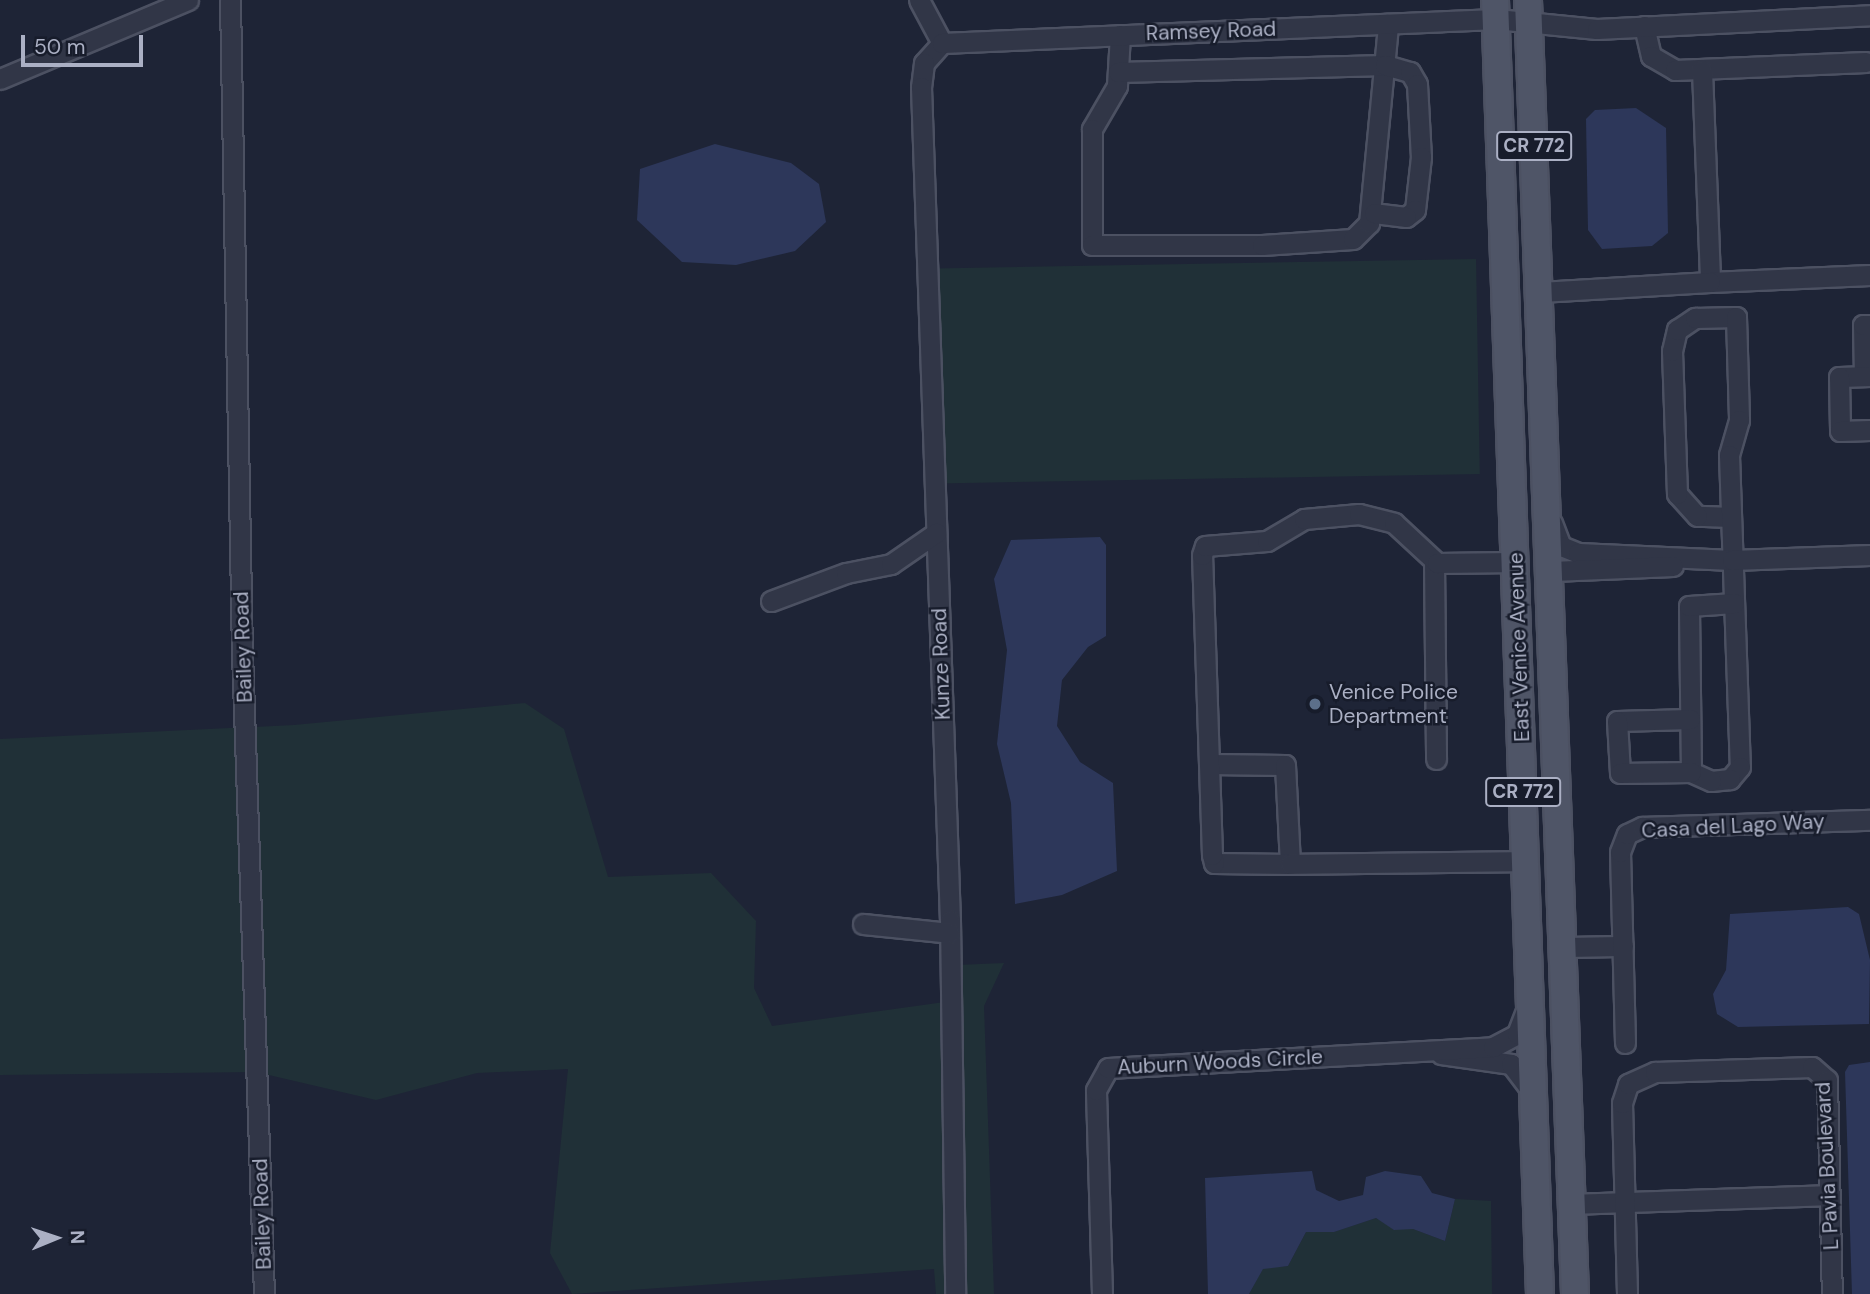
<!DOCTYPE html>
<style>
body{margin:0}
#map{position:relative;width:1870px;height:1294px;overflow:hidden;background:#1e2436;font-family:"DM Sans",sans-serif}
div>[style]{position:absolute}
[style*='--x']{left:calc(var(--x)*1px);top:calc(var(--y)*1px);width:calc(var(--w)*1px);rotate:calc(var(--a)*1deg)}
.green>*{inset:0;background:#203037;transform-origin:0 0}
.water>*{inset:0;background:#2d375a}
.roads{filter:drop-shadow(2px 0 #4c5162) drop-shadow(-2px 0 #4c5162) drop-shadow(0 2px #4c5162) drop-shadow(0 -2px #4c5162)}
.minor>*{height:19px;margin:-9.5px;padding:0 9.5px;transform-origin:9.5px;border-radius:9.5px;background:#313647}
.major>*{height:26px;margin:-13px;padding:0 13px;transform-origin:13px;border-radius:13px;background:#4f5567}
.dots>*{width:19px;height:19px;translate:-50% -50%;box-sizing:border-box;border:4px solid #171c2b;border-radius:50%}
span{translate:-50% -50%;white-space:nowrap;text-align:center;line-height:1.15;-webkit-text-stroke:5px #171c2b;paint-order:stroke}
.shield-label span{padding:2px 5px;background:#171c2b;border:2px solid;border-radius:5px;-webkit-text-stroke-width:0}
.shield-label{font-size:19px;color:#abb0c4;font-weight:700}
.street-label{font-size:21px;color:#abb0c4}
.poi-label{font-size:21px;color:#abb0c4}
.left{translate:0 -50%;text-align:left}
.north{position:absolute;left:21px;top:1203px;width:70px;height:70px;-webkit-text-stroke:5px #171c2b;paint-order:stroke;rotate:88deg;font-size:19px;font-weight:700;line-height:28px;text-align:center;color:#abb0c4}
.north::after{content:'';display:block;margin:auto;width:24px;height:32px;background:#abb0c4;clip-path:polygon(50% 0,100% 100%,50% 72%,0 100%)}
.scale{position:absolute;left:21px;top:35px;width:122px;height:32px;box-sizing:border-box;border:4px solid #abb0c4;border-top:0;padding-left:9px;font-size:21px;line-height:24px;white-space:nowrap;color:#abb0c4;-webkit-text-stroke:5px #171c2b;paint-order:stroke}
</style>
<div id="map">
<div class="green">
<i style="left:1476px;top:259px;width:215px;height:555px;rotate:89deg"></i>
<i style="clip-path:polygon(525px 703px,564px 729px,608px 877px,711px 873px,756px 921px,754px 988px,772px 1026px,959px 1000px,957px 965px,1004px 963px,984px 1006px,994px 1294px,936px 1294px,934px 1269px,572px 1294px,550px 1253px,568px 1069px,477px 1073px,376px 1100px,256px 1072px,0 1075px,0 739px,294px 725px)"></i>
<i style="clip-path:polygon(1455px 1199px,1491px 1201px,1492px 1294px,1249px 1294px,1263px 1268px,1288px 1266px,1306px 1232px,1334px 1232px,1376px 1218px,1394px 1229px,1413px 1229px,1445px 1241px)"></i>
</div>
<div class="water">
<i style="clip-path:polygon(1636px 108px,1666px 128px,1668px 233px,1652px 246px,1602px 249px,1588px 230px,1586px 119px,1595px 110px)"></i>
<i style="clip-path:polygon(715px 144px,791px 163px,819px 184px,826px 222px,795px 251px,736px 265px,682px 262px,637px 220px,640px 169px)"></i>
<i style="clip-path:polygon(1100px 537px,1106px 545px,1106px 636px,1088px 647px,1062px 680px,1057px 726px,1080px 762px,1113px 783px,1117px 871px,1062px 895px,1015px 904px,1011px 803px,997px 744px,1007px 650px,994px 579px,1011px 540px)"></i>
<i style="clip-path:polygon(1848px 907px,1859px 914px,1870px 960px,1869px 1024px,1738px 1027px,1717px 1014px,1713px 994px,1726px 970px,1730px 914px)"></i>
<i style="clip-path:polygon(1870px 1062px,1870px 1294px,1852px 1294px,1845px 1072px,1849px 1065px)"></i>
<i style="clip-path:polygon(1312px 1171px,1316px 1190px,1339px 1201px,1363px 1195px,1366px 1177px,1385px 1171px,1421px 1176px,1432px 1193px,1455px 1199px,1445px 1241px,1413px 1229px,1394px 1230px,1376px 1218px,1334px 1232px,1306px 1232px,1288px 1266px,1263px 1269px,1249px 1294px,1208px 1294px,1205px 1178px)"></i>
</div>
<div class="roads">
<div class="minor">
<i style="--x:230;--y:0;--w:652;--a:88.95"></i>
<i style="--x:242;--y:652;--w:642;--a:88.04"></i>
<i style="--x:919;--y:0;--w:49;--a:61.9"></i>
<i style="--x:1644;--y:26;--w:31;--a:77"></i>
<i style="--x:1651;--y:56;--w:28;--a:30"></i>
<i style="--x:1675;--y:70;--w:191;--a:-2.4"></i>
<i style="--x:1120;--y:35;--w:51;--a:93.4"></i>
<i style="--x:1117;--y:86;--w:50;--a:120.2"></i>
<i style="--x:1092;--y:129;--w:116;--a:90"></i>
<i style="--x:1092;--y:245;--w:170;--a:0"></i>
<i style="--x:1262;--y:245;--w:91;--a:-3.8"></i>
<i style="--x:1353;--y:239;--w:23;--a:-45"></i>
<i style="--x:1369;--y:223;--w:200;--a:-84.5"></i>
<i style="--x:942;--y:43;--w:27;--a:132"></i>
<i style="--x:924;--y:63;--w:24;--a:97"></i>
<i style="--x:921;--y:87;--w:834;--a:88.01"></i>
<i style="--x:950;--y:920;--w:374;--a:89.2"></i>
<i style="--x:942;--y:43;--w:555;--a:-2.48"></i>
<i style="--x:1496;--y:19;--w:101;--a:5.7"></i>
<i style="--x:1597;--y:29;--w:273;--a:-2.9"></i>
<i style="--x:1702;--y:70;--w:212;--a:87.8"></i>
<i style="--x:1710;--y:282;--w:160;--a:-2.5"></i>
<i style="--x:1118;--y:72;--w:267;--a:-1.5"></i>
<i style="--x:1385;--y:65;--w:26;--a:16"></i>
<i style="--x:1410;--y:72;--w:14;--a:60"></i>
<i style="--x:1417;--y:84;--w:73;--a:86.9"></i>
<i style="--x:1421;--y:157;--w:53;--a:96.5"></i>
<i style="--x:1415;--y:210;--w:11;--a:142"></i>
<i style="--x:1406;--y:217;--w:32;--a:-173"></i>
<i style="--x:0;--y:79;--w:204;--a:-22.8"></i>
<i style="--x:1540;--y:292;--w:170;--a:-3.4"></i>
<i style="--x:1864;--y:376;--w:51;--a:-91.1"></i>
<i style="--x:1863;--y:325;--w:7;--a:0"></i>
<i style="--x:1870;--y:376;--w:31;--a:178"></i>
<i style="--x:1839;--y:377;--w:54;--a:88.9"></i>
<i style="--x:1840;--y:431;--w:30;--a:-2"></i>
<i style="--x:1731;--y:517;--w:34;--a:-178"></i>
<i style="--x:1697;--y:516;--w:30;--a:-132"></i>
<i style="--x:1677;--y:494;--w:143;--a:-92"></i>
<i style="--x:1672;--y:351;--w:22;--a:-77"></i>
<i style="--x:1677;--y:330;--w:22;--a:-34"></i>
<i style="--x:1695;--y:318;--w:41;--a:-1.4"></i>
<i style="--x:1736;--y:317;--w:103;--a:88.3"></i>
<i style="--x:1739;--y:420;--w:36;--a:106"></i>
<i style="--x:1729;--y:455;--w:312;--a:88"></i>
<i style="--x:1740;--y:767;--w:16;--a:130"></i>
<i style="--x:1730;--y:779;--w:19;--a:174"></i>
<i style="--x:1711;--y:781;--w:22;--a:-156"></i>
<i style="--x:1691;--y:772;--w:166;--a:-90.7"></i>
<i style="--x:1689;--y:606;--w:45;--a:-3.8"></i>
<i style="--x:1552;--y:523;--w:25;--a:69"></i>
<i style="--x:1561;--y:546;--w:18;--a:22"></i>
<i style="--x:1578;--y:553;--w:154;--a:2.6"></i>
<i style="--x:1732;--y:560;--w:138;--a:-2.1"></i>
<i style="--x:1434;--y:562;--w:197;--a:89.4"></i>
<i style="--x:1552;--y:571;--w:121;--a:-2.4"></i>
<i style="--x:771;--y:601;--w:80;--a:-20.5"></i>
<i style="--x:846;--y:573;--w:46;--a:-11.3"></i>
<i style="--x:891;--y:564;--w:55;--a:-34.6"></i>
<i style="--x:1690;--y:719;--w:73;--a:178.4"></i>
<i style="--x:1617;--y:721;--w:52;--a:86.7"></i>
<i style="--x:1620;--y:773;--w:71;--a:-0.8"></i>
<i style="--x:1210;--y:764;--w:75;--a:0.8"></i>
<i style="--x:1285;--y:765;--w:99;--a:87.1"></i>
<i style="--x:1290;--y:864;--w:76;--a:-179.2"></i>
<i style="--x:1214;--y:863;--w:8;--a:-104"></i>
<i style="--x:1212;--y:855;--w:300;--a:-91.9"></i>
<i style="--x:1202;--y:555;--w:9;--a:-72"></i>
<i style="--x:1205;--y:546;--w:62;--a:-4.6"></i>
<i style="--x:1267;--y:541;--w:43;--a:-30.7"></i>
<i style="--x:1304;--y:519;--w:55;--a:-5.2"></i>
<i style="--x:1359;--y:514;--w:36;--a:14"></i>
<i style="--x:1394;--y:523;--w:59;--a:42.9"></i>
<i style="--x:1437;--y:563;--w:79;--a:-0.7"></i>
<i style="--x:1290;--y:864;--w:234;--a:-0.7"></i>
<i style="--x:863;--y:924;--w:87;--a:5.9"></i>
<i style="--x:1563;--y:947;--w:60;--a:-1"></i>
<i style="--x:1625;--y:1043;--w:191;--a:-91.5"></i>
<i style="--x:1620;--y:852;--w:19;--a:-69"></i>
<i style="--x:1627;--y:834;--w:17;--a:-25"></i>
<i style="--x:1642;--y:827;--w:228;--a:-1.8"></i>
<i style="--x:1441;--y:1054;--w:71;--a:8.1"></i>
<i style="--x:1511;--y:1064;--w:34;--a:53"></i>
<i style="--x:1572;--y:1204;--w:258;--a:-2"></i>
<i style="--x:1102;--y:1294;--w:204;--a:-91.7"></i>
<i style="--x:1096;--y:1090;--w:25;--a:-61"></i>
<i style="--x:1108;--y:1068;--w:386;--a:-3.1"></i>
<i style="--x:1493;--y:1047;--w:27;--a:-28"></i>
<i style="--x:1517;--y:1034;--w:26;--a:-69"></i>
<i style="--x:1627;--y:1294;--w:191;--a:-91.5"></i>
<i style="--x:1622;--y:1103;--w:20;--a:-72"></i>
<i style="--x:1628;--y:1084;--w:30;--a:-24"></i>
<i style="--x:1655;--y:1072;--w:157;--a:-1.8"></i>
<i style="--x:1812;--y:1067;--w:20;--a:41"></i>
<i style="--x:1827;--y:1080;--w:214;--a:88.7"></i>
</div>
<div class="major">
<i style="--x:1495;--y:0;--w:1295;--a:88.01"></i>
<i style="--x:1528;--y:0;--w:1295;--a:87.92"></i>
</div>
</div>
<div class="dots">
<i style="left:1315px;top:704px;background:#5c6f8a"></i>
</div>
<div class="shield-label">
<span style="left:1534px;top:146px">CR 772</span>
<span style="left:1523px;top:792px">CR 772</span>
</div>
<div class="street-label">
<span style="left:1211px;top:31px;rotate:-2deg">Ramsey Road</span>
<span style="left:243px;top:647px;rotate:-92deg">Bailey Road</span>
<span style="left:1519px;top:647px;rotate:-92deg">East Venice Avenue</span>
<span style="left:941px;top:664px;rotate:-92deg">Kunze Road</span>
<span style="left:1733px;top:826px;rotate:-3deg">Casa del Lago Way</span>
<span style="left:1220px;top:1062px;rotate:-3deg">Auburn Woods Circle</span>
<span style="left:1827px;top:1166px;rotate:-93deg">L Pavia Boulevard</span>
<span style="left:262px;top:1214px;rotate:-92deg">Bailey Road</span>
</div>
<div class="poi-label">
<span class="left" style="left:1329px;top:704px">Venice Police<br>Department</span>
</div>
<div class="north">N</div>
<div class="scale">50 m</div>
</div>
